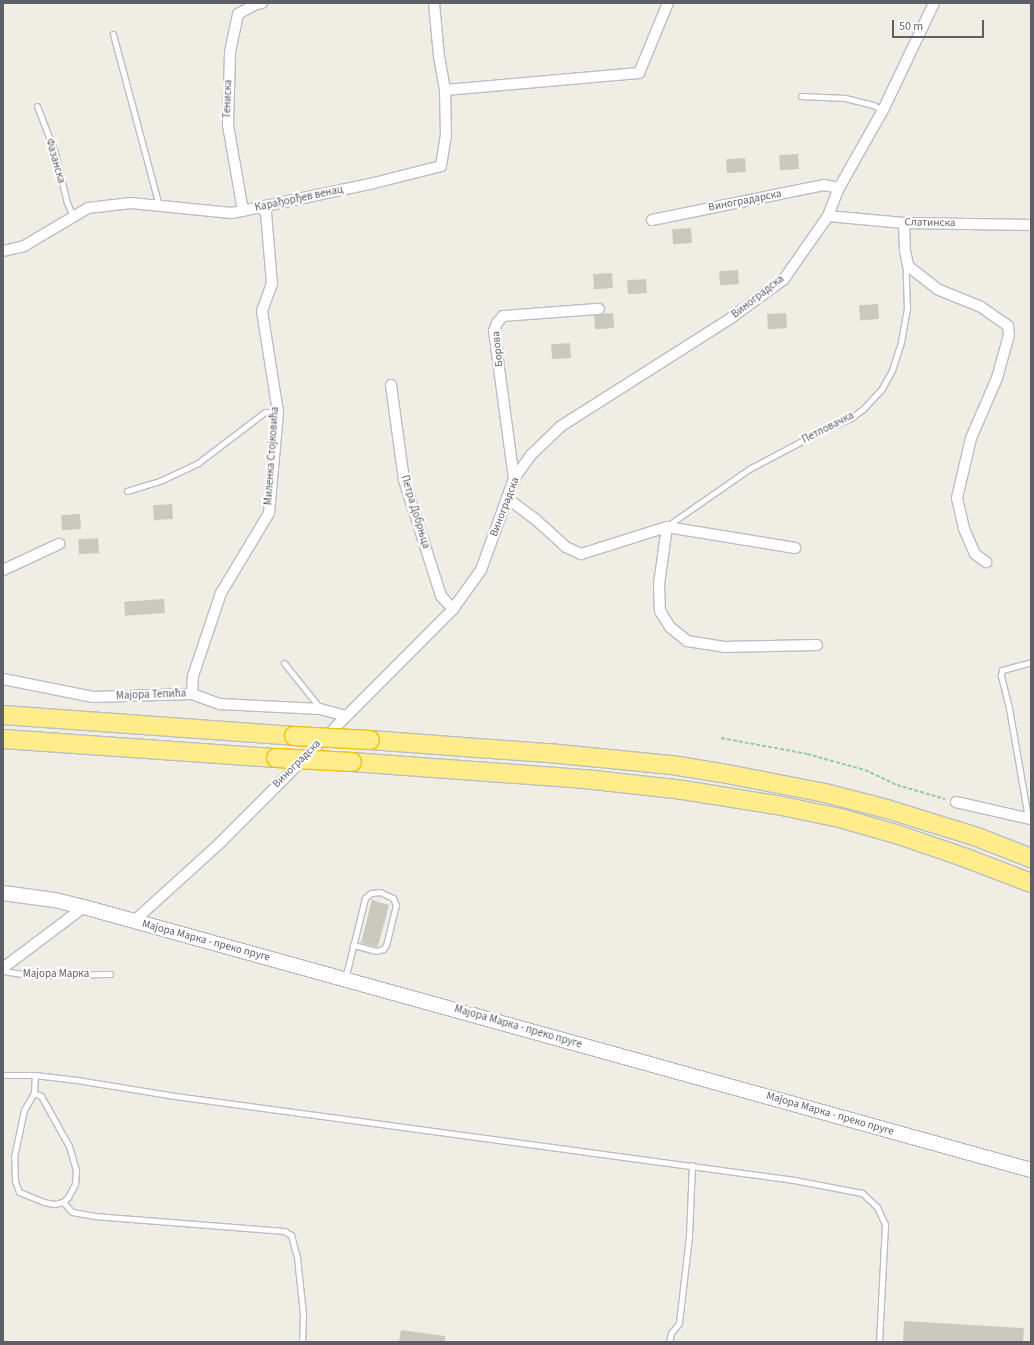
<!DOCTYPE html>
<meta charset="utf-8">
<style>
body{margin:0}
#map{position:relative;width:1034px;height:1345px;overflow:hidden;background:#f0eee4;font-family:"Source Sans 3",sans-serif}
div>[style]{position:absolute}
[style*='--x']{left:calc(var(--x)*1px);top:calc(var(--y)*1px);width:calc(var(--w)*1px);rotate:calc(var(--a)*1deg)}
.building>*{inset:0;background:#cbc8c0;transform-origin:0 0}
.path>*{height:2px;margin-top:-1px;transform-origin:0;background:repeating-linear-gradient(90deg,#96cbab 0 4px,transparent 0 6px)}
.roads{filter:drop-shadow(1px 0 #bbbdc4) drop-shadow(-1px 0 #bbbdc4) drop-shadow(0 1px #bbbdc4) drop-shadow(0 -1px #bbbdc4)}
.lane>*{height:5px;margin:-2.5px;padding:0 2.5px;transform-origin:2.5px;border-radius:2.5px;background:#fff}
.street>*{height:10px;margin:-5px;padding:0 5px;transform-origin:5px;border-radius:5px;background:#fff}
.secondary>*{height:14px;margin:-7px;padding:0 7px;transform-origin:7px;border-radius:7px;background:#fff}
.highway>*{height:18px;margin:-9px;padding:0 9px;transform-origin:9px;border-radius:9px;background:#ffed8b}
.bridges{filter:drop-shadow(1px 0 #f3c000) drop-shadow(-1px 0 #f3c000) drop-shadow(0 1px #f3c000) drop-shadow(0 -1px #f3c000)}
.highway-bridge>*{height:18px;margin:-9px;padding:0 9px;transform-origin:9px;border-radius:9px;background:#ffed8b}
span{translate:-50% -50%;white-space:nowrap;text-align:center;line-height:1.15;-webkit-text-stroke:4px #fff;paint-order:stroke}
.street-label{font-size:11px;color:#5c5f66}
.frame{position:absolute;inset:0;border:4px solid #5c5f66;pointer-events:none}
.scale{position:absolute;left:892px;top:20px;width:92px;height:18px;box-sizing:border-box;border:2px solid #5c5f66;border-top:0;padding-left:5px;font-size:12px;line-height:14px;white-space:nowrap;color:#5c5f66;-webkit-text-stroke:3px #fff;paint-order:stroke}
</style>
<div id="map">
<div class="building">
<i style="left:798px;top:154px;width:15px;height:19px;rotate:86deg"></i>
<i style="left:745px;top:158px;width:14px;height:19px;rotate:86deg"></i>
<i style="left:691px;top:228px;width:15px;height:19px;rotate:86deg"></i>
<i style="left:738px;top:270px;width:14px;height:19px;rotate:86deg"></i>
<i style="left:612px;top:273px;width:15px;height:19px;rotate:86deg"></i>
<i style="left:646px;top:279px;width:14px;height:19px;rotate:86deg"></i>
<i style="left:878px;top:304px;width:15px;height:19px;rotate:86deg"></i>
<i style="left:613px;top:313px;width:15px;height:19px;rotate:86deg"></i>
<i style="left:786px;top:313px;width:15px;height:19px;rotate:86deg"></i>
<i style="left:570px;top:343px;width:15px;height:19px;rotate:86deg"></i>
<i style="left:172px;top:504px;width:15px;height:19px;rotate:86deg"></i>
<i style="left:80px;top:514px;width:15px;height:19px;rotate:86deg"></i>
<i style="left:98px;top:538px;width:15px;height:20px;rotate:86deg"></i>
<i style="left:164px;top:599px;width:14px;height:40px;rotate:86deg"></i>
<i style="clip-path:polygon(372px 900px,389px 905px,378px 946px,376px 947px,361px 943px)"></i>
<i style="clip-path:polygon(904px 1321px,1024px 1328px,1023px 1342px,903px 1342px)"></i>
<i style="clip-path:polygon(401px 1330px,445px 1336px,445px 1342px,399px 1342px)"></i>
</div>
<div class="path">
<i style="--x:721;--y:738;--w:87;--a:10.5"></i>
<i style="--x:807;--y:754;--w:60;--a:15.4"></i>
<i style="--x:865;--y:770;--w:35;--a:25"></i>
<i style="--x:897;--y:785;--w:50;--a:16.3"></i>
</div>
<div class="roads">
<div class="lane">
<i style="--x:113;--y:34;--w:178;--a:75"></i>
<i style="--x:801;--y:96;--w:44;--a:2.6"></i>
<i style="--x:845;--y:98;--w:29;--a:14"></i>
<i style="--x:873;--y:105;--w:11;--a:27"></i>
<i style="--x:37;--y:106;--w:50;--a:69"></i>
<i style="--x:55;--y:153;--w:51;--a:76.5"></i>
<i style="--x:67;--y:203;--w:14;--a:65"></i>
<i style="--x:127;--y:491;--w:37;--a:-17"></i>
<i style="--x:162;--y:480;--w:40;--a:-25"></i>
<i style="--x:198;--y:463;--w:84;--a:-37.3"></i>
<i style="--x:265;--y:412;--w:13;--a:0"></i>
<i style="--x:667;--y:526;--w:100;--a:-34.8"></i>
<i style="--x:749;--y:469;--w:84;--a:-27.8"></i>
<i style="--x:823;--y:430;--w:30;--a:-23"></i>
<i style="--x:851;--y:418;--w:15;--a:-37"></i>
<i style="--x:863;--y:409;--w:26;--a:-47"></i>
<i style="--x:881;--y:390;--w:23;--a:-61"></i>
<i style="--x:892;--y:370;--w:29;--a:-72"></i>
<i style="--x:901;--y:342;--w:34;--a:-80"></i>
<i style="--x:907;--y:309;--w:38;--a:-92"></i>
<i style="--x:906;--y:271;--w:5;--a:-68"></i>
<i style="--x:284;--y:663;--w:58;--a:51.3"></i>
<i style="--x:1028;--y:818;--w:112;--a:-99.8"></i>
<i style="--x:1009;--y:708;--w:34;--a:-104"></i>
<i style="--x:1001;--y:675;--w:5;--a:-79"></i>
<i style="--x:1002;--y:670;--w:30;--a:-15"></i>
<i style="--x:3;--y:971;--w:24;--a:9"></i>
<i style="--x:27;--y:975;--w:83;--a:-0.7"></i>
<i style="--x:345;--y:978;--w:16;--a:-75"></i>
<i style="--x:349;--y:963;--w:67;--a:-76.2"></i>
<i style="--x:365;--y:898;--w:8;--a:-40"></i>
<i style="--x:371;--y:893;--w:9;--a:-6"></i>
<i style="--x:380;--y:892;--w:14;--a:25"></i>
<i style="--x:393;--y:898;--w:8;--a:67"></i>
<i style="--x:396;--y:905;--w:41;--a:104"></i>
<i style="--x:386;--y:945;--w:5;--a:127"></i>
<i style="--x:383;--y:949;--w:7;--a:164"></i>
<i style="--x:376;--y:951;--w:24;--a:-165"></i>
<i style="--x:3;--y:1075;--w:32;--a:0"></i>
<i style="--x:35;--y:1075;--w:42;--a:6.8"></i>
<i style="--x:77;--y:1080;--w:99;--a:9.3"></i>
<i style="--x:175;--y:1096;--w:625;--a:7.73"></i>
<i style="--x:794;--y:1180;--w:69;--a:10.8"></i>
<i style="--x:862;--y:1193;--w:21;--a:43"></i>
<i style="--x:877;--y:1207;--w:19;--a:65"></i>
<i style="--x:885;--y:1224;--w:118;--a:92.9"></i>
<i style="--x:34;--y:1093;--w:8;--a:23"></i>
<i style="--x:41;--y:1096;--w:57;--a:60.8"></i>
<i style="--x:69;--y:1146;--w:25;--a:74"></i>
<i style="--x:76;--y:1170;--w:14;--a:94"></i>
<i style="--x:75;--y:1184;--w:15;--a:118"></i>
<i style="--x:68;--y:1197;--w:7;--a:135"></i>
<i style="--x:63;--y:1202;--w:9;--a:167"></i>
<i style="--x:54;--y:1204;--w:10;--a:-169"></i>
<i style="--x:44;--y:1202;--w:27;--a:-158"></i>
<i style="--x:19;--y:1192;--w:12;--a:-110"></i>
<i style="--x:15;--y:1181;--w:24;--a:-92"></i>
<i style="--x:14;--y:1157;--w:48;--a:-78"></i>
<i style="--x:24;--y:1110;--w:20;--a:-60"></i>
<i style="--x:34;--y:1093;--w:18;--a:-87"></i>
<i style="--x:63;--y:1202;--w:13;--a:48"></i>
<i style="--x:72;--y:1212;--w:22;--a:10"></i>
<i style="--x:94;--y:1216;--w:191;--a:4.5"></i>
<i style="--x:284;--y:1231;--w:8;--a:30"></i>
<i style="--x:291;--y:1235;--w:23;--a:75"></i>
<i style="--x:297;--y:1257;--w:57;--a:84"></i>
<i style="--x:303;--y:1314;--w:28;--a:92"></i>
<i style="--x:669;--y:1342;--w:9;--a:-77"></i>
<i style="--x:671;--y:1333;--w:13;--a:-51"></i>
<i style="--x:679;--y:1323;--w:9;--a:-84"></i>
<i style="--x:680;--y:1314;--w:79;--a:-83.4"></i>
<i style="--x:689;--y:1236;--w:71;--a:-87.6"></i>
</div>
<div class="street">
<i style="--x:445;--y:90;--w:195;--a:-5"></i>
<i style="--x:639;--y:73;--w:76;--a:-67.5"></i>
<i style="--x:243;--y:211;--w:87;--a:-99.9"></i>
<i style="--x:228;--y:125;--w:73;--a:-88.4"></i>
<i style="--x:230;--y:52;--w:39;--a:-78"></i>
<i style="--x:238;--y:14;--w:21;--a:-29"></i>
<i style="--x:256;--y:4;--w:6;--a:-9"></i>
<i style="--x:828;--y:216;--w:76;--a:5.3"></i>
<i style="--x:904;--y:223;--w:127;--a:0.9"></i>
<i style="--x:652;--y:220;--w:176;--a:-11.5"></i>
<i style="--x:824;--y:185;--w:15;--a:11"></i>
<i style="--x:904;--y:223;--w:27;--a:88"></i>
<i style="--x:905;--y:250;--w:16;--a:79"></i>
<i style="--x:908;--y:266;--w:37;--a:38"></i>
<i style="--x:937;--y:289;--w:48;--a:22.2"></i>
<i style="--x:981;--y:307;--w:33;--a:35"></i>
<i style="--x:1008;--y:326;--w:9;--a:84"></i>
<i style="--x:1009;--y:335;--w:45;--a:105.6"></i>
<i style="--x:997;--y:378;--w:65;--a:113.4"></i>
<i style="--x:971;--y:438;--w:62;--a:103.1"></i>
<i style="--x:957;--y:498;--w:32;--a:77"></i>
<i style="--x:964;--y:529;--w:27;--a:66"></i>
<i style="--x:975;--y:554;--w:14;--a:36"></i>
<i style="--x:3;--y:251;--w:22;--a:-13"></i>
<i style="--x:24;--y:246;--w:74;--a:-30.7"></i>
<i style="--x:88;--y:208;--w:43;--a:-6.6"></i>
<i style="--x:131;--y:203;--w:101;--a:5.7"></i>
<i style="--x:232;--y:213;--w:145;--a:-11.9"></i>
<i style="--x:374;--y:183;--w:69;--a:-14.2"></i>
<i style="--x:441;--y:166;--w:30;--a:-81"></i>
<i style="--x:446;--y:136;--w:46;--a:-91.2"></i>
<i style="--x:445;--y:90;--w:35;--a:-100"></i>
<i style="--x:439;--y:56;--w:53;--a:-95.4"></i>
<i style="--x:391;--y:385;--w:96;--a:82.2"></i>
<i style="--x:404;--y:480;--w:122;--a:72.3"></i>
<i style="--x:441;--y:596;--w:18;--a:47"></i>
<i style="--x:514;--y:479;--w:149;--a:-97.7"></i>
<i style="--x:494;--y:331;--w:9;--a:-69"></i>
<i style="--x:497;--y:323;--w:9;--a:-49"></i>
<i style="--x:503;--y:316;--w:96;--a:-4.2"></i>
<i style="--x:507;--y:498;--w:34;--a:37"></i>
<i style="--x:534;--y:518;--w:43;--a:42.2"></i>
<i style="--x:566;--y:547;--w:17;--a:25"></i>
<i style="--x:581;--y:554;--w:90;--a:-17.4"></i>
<i style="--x:667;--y:527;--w:130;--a:9.3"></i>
<i style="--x:667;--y:527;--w:58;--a:98"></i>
<i style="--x:659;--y:584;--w:27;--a:88"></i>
<i style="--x:660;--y:611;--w:19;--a:58"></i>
<i style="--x:670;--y:627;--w:22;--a:39"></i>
<i style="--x:687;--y:641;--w:36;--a:9"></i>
<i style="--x:723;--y:647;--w:94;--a:-1.2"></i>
<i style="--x:3;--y:570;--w:62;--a:-24.9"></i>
<i style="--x:3;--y:679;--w:92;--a:11.3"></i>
<i style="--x:93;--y:697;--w:99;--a:-1.7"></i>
<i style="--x:192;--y:694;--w:30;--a:20"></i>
<i style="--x:220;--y:704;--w:100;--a:2.9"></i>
<i style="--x:320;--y:709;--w:27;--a:15"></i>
<i style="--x:192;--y:694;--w:18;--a:-87"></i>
<i style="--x:193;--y:676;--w:88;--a:-71.4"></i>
<i style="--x:221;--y:593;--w:93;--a:-59"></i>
<i style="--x:269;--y:513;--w:101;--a:-84.9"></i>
<i style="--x:278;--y:412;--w:102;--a:-99"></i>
<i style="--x:262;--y:311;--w:29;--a:-70"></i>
<i style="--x:272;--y:284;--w:71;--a:-94.8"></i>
<i style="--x:266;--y:213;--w:8;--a:-135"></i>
<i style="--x:956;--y:802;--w:77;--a:12.8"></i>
<i style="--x:134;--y:921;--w:118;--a:-42.2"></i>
<i style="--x:221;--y:842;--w:329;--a:-45.1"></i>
<i style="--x:453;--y:609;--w:48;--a:-54.3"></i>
<i style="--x:481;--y:570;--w:97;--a:-70.1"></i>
<i style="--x:514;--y:479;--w:29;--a:-55"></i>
<i style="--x:531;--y:455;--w:42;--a:-44"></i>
<i style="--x:561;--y:426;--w:201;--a:-32.4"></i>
<i style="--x:731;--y:318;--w:66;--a:-36.3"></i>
<i style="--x:784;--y:279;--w:77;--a:-55.1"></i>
<i style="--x:828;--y:216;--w:30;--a:-69"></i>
<i style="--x:839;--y:188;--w:90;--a:-60.6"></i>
<i style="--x:883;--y:110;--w:119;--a:-64.5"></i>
<i style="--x:3;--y:968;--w:101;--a:-37"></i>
</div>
<div class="secondary">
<i style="--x:3;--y:893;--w:52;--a:7.7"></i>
<i style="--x:55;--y:900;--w:30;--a:14"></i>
<i style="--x:84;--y:907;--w:983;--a:15.52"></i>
</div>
<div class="highway">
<i style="--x:3;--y:715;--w:292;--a:4.1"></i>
<i style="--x:3;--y:739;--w:274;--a:4"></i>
<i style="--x:370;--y:740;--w:179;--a:4.2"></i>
<i style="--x:549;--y:753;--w:124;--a:5.6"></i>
<i style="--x:672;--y:765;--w:51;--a:9.1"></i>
<i style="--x:722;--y:773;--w:105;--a:11"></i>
<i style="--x:825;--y:793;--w:64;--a:14.5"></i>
<i style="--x:887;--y:809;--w:94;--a:17.3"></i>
<i style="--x:977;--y:837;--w:58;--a:21.3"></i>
<i style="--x:352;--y:762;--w:234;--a:4.2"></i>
<i style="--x:585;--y:779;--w:99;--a:6.4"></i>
<i style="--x:683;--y:790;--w:95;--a:9.1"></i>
<i style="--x:777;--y:805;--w:64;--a:11.7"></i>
<i style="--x:840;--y:818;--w:61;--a:16.1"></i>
<i style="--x:899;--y:835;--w:71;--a:18.9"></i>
<i style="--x:966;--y:858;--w:70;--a:21"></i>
</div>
</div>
<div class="bridges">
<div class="highway-bridge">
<i style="--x:294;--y:736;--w:76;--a:3"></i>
<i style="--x:276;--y:758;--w:76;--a:3"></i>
</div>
</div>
<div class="street-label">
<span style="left:228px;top:99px;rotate:-88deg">Тениска</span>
<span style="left:55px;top:161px;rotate:74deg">Фазанска</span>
<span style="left:299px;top:199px;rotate:-12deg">Карађорђев венац</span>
<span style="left:745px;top:201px;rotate:-11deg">Виноградарска</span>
<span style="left:930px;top:223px;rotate:1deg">Слатинска</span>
<span style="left:758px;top:297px;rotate:-38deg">Виноградска</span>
<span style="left:498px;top:349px;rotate:-95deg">Борова</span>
<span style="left:828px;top:428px;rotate:-27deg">Петловачка</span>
<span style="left:272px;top:456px;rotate:-86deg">Миленка Стојковића</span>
<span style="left:505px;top:507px;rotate:-69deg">Виноградска</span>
<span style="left:415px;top:512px;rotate:73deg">Петра Добрњца</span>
<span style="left:151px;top:695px;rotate:-2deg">Мајора Тепића</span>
<span style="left:297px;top:764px;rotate:-45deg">Виноградска</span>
<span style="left:206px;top:941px;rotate:15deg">Мајора Марка - преко пруге</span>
<span style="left:56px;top:974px">Мајора Марка</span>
<span style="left:518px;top:1027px;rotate:16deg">Мајора Марка - преко пруге</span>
<span style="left:830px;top:1114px;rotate:16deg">Мајора Марка - преко пруге</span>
</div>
<div class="frame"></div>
<div class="scale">50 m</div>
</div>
